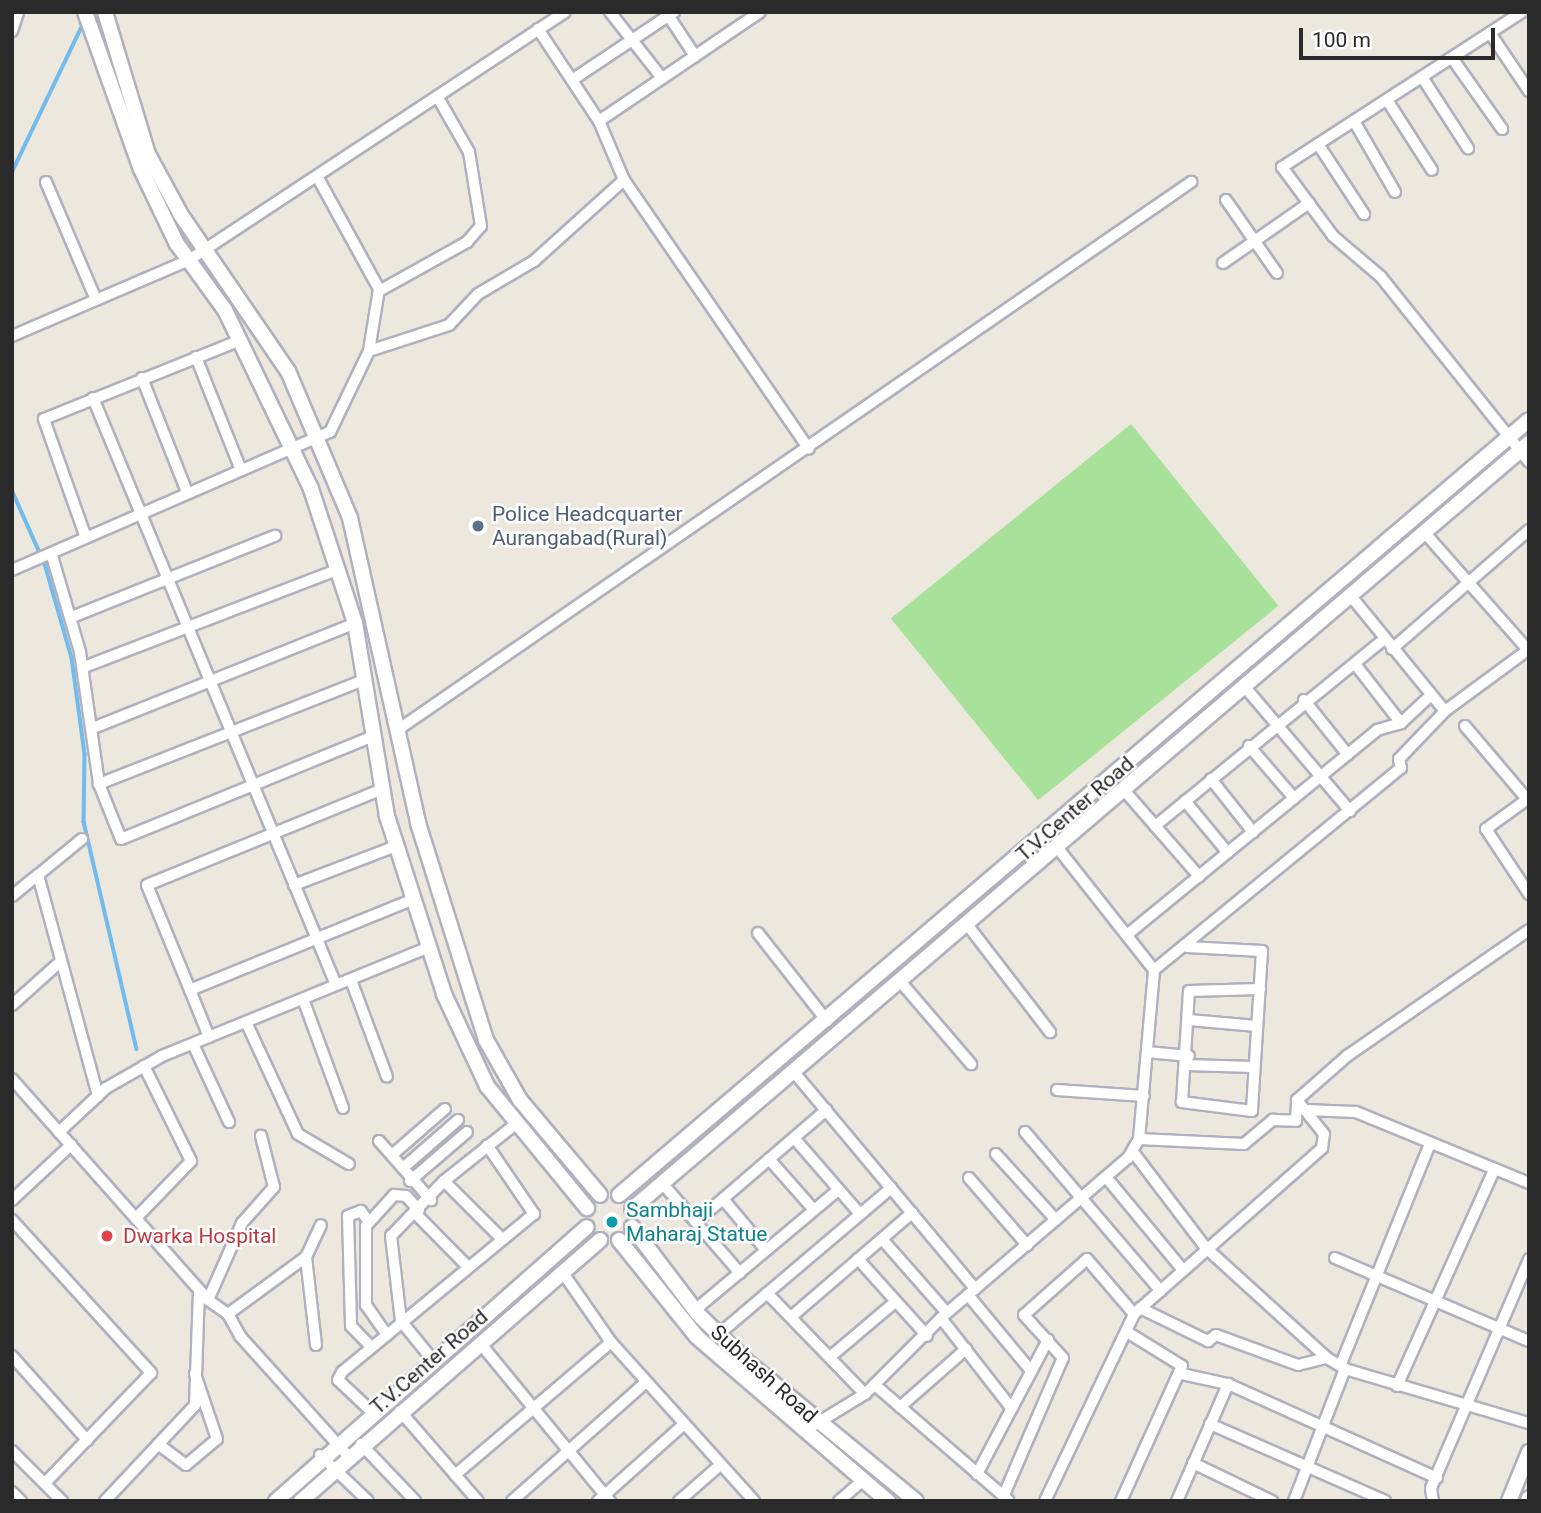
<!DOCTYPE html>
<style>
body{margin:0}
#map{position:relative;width:1541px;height:1513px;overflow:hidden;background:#ece8dd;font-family:Roboto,sans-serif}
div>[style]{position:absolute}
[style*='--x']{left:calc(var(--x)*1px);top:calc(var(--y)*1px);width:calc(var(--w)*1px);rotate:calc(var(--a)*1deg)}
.green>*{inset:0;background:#a8e29a;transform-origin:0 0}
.stream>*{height:3.5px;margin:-1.75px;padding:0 1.75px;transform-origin:1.75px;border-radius:1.75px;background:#71bbed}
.roads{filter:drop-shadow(2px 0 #b0b1be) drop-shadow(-2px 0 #b0b1be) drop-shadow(0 2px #b0b1be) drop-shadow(0 -2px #b0b1be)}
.minor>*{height:10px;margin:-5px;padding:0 5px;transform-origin:5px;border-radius:5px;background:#fff}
.tertiary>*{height:14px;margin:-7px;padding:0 7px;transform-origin:7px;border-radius:7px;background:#fff}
.dots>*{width:19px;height:19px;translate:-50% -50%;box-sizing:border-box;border:4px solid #fff;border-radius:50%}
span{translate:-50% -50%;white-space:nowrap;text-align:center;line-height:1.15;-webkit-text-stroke:5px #fff;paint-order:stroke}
.service-label{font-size:21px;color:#4e5e75}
.left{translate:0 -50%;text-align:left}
.street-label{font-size:21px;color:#2a2a2a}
.culture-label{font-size:21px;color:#0d838f}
.health-label{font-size:21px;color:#be3a42}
.frame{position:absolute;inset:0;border:14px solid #2a2a2a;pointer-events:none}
.scale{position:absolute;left:1299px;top:28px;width:196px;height:32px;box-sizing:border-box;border:4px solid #2a2a2a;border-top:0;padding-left:9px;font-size:21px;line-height:24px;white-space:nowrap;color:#2a2a2a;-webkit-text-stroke:5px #fff;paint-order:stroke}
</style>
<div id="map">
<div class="green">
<i style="left:1131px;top:424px;width:234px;height:309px;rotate:51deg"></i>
</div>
<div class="stream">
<i style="--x:12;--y:172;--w:162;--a:-64.4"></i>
<i style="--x:12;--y:490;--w:81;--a:66"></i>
<i style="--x:45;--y:564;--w:98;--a:74"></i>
<i style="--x:72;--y:658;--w:97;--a:82.3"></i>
<i style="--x:85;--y:754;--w:68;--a:90.8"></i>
<i style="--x:84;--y:822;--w:233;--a:76.9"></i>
</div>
<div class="roads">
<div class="minor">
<i style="--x:610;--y:12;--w:84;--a:51.8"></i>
<i style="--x:666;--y:12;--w:53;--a:56.6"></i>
<i style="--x:1522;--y:12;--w:286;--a:147.1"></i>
<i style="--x:1282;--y:167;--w:86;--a:53.5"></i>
<i style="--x:1333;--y:236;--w:63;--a:40.5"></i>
<i style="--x:1381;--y:277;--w:237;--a:51.3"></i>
<i style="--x:538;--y:29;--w:110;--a:56.5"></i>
<i style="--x:599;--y:121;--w:64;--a:67"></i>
<i style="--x:624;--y:180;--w:326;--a:55.5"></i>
<i style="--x:12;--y:31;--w:20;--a:-72"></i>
<i style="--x:1490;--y:33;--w:70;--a:56.1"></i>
<i style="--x:1452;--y:58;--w:87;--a:54.8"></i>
<i style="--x:1422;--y:77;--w:85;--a:57.1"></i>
<i style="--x:572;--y:80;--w:123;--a:-33.7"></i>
<i style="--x:1387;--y:100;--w:83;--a:57.3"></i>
<i style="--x:599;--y:121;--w:194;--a:-34.1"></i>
<i style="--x:1354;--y:121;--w:82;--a:60"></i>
<i style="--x:1318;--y:144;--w:84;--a:56.7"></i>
<i style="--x:318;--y:178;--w:127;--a:61.2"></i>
<i style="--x:379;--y:289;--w:63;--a:99.2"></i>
<i style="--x:46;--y:182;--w:128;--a:67"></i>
<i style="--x:1226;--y:200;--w:89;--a:55.1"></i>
<i style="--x:1223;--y:263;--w:105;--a:-34.9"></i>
<i style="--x:379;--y:291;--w:101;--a:-29.1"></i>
<i style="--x:467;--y:242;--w:21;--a:-49"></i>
<i style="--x:481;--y:226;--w:75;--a:-99.2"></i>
<i style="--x:469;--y:152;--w:64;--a:-119.7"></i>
<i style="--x:12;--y:336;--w:193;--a:-23.2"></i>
<i style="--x:189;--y:260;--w:450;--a:-33.4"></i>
<i style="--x:196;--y:357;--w:122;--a:68.3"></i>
<i style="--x:142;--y:378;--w:123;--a:68.5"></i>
<i style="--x:93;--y:398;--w:635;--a:67.51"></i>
<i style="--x:1424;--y:532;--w:159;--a:48.6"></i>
<i style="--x:85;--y:535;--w:123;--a:-109.5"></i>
<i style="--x:44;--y:419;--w:212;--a:-21.9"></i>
<i style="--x:52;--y:556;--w:100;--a:73.7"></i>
<i style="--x:80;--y:652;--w:133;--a:81.8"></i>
<i style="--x:12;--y:570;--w:347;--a:-23.5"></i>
<i style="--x:330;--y:432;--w:90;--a:-64.3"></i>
<i style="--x:369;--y:351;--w:84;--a:-18"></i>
<i style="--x:449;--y:325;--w:42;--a:-46.9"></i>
<i style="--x:478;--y:294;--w:65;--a:-30.5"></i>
<i style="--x:534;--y:261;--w:121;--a:-42"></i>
<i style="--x:1350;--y:595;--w:150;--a:50.7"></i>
<i style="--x:72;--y:617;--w:219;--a:-21.8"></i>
<i style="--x:1392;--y:649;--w:181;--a:-41"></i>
<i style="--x:1355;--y:664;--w:75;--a:52.1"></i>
<i style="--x:84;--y:667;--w:271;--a:-21"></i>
<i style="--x:364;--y:680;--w:285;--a:158.6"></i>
<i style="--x:99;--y:784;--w:59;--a:68.2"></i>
<i style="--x:121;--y:839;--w:273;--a:-22.2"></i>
<i style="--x:1244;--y:686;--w:164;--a:49.7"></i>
<i style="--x:1304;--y:700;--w:70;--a:51.3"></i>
<i style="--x:1465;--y:726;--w:96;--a:49.7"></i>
<i style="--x:93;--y:728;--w:282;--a:-21.8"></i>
<i style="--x:399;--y:729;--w:963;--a:-34.63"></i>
<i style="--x:1249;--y:746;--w:69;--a:49.1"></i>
<i style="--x:1211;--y:779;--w:68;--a:51.6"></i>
<i style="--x:1123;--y:789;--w:116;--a:48.9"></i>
<i style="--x:1529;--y:798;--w:53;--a:144.2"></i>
<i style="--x:1486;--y:829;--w:78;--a:56.5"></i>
<i style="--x:1185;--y:801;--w:67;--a:50.4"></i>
<i style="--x:1155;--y:826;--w:296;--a:-39.2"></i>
<i style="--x:38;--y:875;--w:57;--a:-39.3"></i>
<i style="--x:294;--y:885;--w:109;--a:-20.9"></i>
<i style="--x:12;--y:896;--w:33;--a:-39"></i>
<i style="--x:38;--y:875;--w:229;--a:74.8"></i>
<i style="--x:966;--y:923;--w:138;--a:52.4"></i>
<i style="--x:758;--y:933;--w:112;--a:51.9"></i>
<i style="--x:1128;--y:934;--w:322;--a:-39.3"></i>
<i style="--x:1377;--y:730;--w:25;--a:-16"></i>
<i style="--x:1401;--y:723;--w:41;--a:-43"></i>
<i style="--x:1187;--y:947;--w:75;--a:3.1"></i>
<i style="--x:1262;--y:951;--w:160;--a:93.6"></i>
<i style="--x:1252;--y:1111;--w:71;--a:-172.7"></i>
<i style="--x:1182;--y:1102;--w:111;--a:-86.4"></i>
<i style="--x:1189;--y:991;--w:71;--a:-1.6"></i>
<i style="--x:1154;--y:970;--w:319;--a:-39.3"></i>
<i style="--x:1401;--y:768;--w:9;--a:-103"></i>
<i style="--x:1399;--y:759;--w:66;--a:-46.2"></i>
<i style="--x:1445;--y:711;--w:104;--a:-36.4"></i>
<i style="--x:351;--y:980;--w:103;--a:69.6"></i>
<i style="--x:899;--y:980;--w:111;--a:49.4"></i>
<i style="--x:190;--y:990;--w:113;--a:-112.3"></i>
<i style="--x:147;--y:885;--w:254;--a:-22.2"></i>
<i style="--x:303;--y:999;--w:116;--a:69.8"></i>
<i style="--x:12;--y:1005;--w:66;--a:-41.9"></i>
<i style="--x:1189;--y:1020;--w:68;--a:5"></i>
<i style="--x:246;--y:1022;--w:123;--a:65.1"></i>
<i style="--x:298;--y:1134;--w:59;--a:30.5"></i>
<i style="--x:209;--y:1037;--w:51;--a:-112"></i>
<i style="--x:190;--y:990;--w:242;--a:-22.1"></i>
<i style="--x:193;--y:1044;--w:86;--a:65.2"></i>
<i style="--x:1147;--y:1052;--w:42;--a:5.4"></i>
<i style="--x:1186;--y:1065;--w:68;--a:1.7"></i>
<i style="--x:793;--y:1071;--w:284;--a:50.1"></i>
<i style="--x:12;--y:1079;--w:295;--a:48.4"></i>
<i style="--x:208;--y:1300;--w:24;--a:35"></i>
<i style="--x:228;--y:1314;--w:25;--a:61"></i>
<i style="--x:240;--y:1336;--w:161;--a:48"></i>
<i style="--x:1057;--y:1090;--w:87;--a:3.9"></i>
<i style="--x:1305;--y:1110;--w:51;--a:2.2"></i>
<i style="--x:1356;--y:1112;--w:187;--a:22.3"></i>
<i style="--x:59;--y:1132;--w:64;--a:-43.1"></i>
<i style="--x:106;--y:1088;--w:64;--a:-29.7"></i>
<i style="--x:162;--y:1056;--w:288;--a:-22.2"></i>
<i style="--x:1025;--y:1132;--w:209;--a:49.5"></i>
<i style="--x:794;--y:1138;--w:101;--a:49"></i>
<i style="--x:1139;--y:1139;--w:105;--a:2.7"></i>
<i style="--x:1244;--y:1144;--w:38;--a:-40"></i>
<i style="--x:1273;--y:1120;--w:23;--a:2"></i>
<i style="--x:1296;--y:1121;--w:21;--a:-87"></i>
<i style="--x:379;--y:1141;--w:79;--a:48.6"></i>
<i style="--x:1133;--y:1152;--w:119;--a:52.8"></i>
<i style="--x:1205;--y:1247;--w:165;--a:42.3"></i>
<i style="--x:1327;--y:1358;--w:21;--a:31"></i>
<i style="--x:1345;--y:1369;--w:192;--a:16.4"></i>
<i style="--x:996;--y:1154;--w:89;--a:47.7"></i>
<i style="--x:392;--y:1155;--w:70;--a:-41"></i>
<i style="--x:769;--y:1159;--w:68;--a:48.6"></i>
<i style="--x:403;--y:1168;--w:73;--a:-41.1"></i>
<i style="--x:1106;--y:1177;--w:121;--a:50.4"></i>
<i style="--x:969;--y:1178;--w:89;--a:49.1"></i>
<i style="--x:410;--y:1181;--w:75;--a:-40.7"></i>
<i style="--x:444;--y:1181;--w:79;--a:45"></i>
<i style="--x:662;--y:1183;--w:119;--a:49.1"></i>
<i style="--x:723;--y:1199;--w:67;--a:49.9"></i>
<i style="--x:12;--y:1200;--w:81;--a:-43"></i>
<i style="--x:414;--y:1212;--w:74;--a:45.5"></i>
<i style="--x:136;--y:1218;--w:79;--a:-46"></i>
<i style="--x:191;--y:1161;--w:106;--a:-116.3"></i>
<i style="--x:12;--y:1220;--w:207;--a:47.7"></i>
<i style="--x:151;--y:1373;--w:153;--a:133.9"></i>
<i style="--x:369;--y:1222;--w:14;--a:-126"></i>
<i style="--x:361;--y:1211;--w:14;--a:159"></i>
<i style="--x:348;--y:1216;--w:110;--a:88.4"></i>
<i style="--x:351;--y:1326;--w:28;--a:46"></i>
<i style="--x:696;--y:1222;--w:172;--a:-40.7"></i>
<i style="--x:882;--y:1239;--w:98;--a:48.7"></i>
<i style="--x:1335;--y:1258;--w:211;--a:23.2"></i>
<i style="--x:858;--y:1259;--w:103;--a:48.1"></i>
<i style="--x:563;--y:1273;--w:84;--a:55.2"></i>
<i style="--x:611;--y:1342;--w:214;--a:48"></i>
<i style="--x:767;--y:1293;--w:141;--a:45.9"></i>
<i style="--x:968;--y:1295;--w:99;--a:50.3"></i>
<i style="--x:208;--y:1300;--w:84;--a:-66.2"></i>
<i style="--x:242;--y:1223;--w:48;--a:-48.4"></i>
<i style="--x:274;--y:1187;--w:53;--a:-104.3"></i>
<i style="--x:1140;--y:1308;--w:76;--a:25.9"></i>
<i style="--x:1208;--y:1341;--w:10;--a:-37"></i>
<i style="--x:1216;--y:1335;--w:87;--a:20.1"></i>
<i style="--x:1298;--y:1365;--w:30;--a:-14"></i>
<i style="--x:695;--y:1310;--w:187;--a:-40"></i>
<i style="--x:228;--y:1314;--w:97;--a:-36.2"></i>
<i style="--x:791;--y:1317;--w:160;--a:-40.7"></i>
<i style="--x:941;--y:1318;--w:115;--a:52"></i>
<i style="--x:719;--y:1334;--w:226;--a:-40.3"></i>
<i style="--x:387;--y:1335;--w:37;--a:-125"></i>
<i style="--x:366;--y:1305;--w:79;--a:-90"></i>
<i style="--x:366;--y:1226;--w:42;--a:-47.9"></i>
<i style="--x:394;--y:1195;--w:12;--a:5"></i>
<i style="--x:406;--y:1196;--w:19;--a:47"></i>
<i style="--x:480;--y:1343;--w:205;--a:50.6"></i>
<i style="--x:316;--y:1345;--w:89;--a:-96.5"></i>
<i style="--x:306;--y:1257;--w:35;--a:-65"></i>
<i style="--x:12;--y:1356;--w:113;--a:48.2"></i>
<i style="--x:830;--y:1357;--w:85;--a:-40.2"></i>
<i style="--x:432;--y:1359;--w:49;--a:-129.2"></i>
<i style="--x:401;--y:1321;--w:86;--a:-96.7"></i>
<i style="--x:391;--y:1236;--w:76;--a:-46.1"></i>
<i style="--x:444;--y:1181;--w:93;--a:-38.5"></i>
<i style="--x:1341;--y:1364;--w:235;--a:-68"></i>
<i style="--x:1182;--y:1374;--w:47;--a:12.3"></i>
<i style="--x:1228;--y:1384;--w:229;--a:24.2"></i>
<i style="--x:875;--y:1385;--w:176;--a:40.8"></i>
<i style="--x:1397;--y:1386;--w:235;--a:-65.8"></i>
<i style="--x:900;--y:1407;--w:88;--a:-41.3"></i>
<i style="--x:371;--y:1411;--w:45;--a:-136.8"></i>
<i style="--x:338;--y:1380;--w:9;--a:-63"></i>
<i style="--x:342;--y:1372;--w:249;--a:-39.5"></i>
<i style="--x:534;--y:1214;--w:83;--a:-124.3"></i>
<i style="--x:400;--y:1411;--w:119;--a:49.1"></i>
<i style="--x:1210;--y:1424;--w:191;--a:23.7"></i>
<i style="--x:814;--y:1425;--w:60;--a:-31.3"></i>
<i style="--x:865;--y:1394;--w:107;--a:-45"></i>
<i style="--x:941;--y:1318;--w:246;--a:-40.6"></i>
<i style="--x:1128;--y:1158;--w:22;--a:-60"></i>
<i style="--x:1139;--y:1139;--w:170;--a:-84.9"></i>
<i style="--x:1154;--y:970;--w:158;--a:-128.3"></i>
<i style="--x:158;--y:1444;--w:35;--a:37"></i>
<i style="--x:186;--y:1465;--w:40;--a:-40"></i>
<i style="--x:217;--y:1439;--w:69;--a:-108.7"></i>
<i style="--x:361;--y:1444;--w:79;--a:46.5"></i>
<i style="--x:12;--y:1451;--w:71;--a:45"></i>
<i style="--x:320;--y:1455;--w:66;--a:43.8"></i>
<i style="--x:1193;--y:1463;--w:88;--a:25.7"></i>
<i style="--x:977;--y:1474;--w:152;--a:-62.1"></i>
<i style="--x:455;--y:1475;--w:205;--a:-40.4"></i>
<i style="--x:12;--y:1492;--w:13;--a:45"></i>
<i style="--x:1003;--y:1497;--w:151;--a:-66.7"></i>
<i style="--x:1063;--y:1358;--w:58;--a:-132.2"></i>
<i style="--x:1024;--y:1315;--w:84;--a:-41.6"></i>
<i style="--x:1087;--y:1259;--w:72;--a:49.5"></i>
<i style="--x:105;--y:1501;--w:132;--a:-46.8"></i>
<i style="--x:195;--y:1405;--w:115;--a:-88"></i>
<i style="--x:512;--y:1501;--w:179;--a:-41.6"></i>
<i style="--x:598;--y:1501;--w:114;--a:-41.8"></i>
<i style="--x:679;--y:1501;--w:55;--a:-41.3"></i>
<i style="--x:839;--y:1501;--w:29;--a:-41"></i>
<i style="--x:1045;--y:1501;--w:207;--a:-64.5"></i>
<i style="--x:1134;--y:1314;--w:251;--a:-41.4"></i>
<i style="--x:1322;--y:1148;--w:14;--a:-82"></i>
<i style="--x:1324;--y:1134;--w:43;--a:-128.5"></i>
<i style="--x:1297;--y:1100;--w:67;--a:-41.3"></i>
<i style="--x:1347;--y:1056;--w:221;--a:-34.7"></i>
<i style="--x:1121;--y:1501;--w:148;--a:-65.7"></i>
<i style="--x:1182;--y:1366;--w:65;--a:-148.3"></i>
<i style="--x:1177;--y:1501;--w:128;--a:-66.4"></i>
<i style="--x:1294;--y:1501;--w:142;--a:-68.9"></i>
<i style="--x:1433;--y:1501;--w:13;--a:-99"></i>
<i style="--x:1431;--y:1488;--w:249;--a:-66.8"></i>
</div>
<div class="tertiary">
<i style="--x:85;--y:12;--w:167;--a:70.4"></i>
<i style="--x:141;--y:169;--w:83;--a:64.4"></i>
<i style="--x:177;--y:244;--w:82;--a:54"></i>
<i style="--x:225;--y:310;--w:199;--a:64.3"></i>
<i style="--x:311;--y:489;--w:141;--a:71.8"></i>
<i style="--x:355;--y:623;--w:196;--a:80.6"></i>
<i style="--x:387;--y:816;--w:187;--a:72.2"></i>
<i style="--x:444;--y:994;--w:102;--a:64.9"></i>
<i style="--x:487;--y:1086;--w:158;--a:50.7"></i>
<i style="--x:105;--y:12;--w:148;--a:73.2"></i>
<i style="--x:148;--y:154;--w:69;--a:61.6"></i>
<i style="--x:181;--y:215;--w:189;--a:55.6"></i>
<i style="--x:288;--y:371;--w:160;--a:67.1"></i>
<i style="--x:350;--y:518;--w:312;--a:77.4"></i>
<i style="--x:418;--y:823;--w:227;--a:72.6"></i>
<i style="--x:486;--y:1040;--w:69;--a:60.5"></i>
<i style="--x:520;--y:1100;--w:124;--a:49.9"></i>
<i style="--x:619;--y:1195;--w:1195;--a:-40.42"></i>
<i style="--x:632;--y:1209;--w:1180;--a:-40.5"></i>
<i style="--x:632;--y:1227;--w:109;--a:52.8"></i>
<i style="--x:698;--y:1314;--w:67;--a:44.4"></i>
<i style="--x:746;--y:1361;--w:220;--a:39.5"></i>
<i style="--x:619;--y:1240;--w:124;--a:51.2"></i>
<i style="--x:697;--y:1337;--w:252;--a:40.7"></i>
<i style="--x:276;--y:1501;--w:414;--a:-41.4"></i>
<i style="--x:301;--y:1501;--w:397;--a:-41.1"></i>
<i style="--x:1509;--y:1501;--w:53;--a:-67.8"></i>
<i style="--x:1528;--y:1501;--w:3;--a:-72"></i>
</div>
</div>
<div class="dots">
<i style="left:478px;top:526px;background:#5c6f8a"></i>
<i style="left:612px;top:1222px;background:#0f9aa8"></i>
<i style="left:107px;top:1236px;background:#e0444e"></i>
</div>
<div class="service-label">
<span class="left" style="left:492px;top:526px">Police Headcquarter<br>Aurangabad(Rural)</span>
</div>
<div class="street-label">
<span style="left:1075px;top:809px;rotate:-41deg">T.V.Center Road</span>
<span style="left:429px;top:1362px;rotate:-41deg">T.V.Center Road</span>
<span style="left:764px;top:1374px;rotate:42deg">Subhash Road</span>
</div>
<div class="culture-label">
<span class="left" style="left:626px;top:1222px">Sambhaji<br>Maharaj Statue</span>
</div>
<div class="health-label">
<span class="left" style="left:123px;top:1236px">Dwarka Hospital</span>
</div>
<div class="frame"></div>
<div class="scale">100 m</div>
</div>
